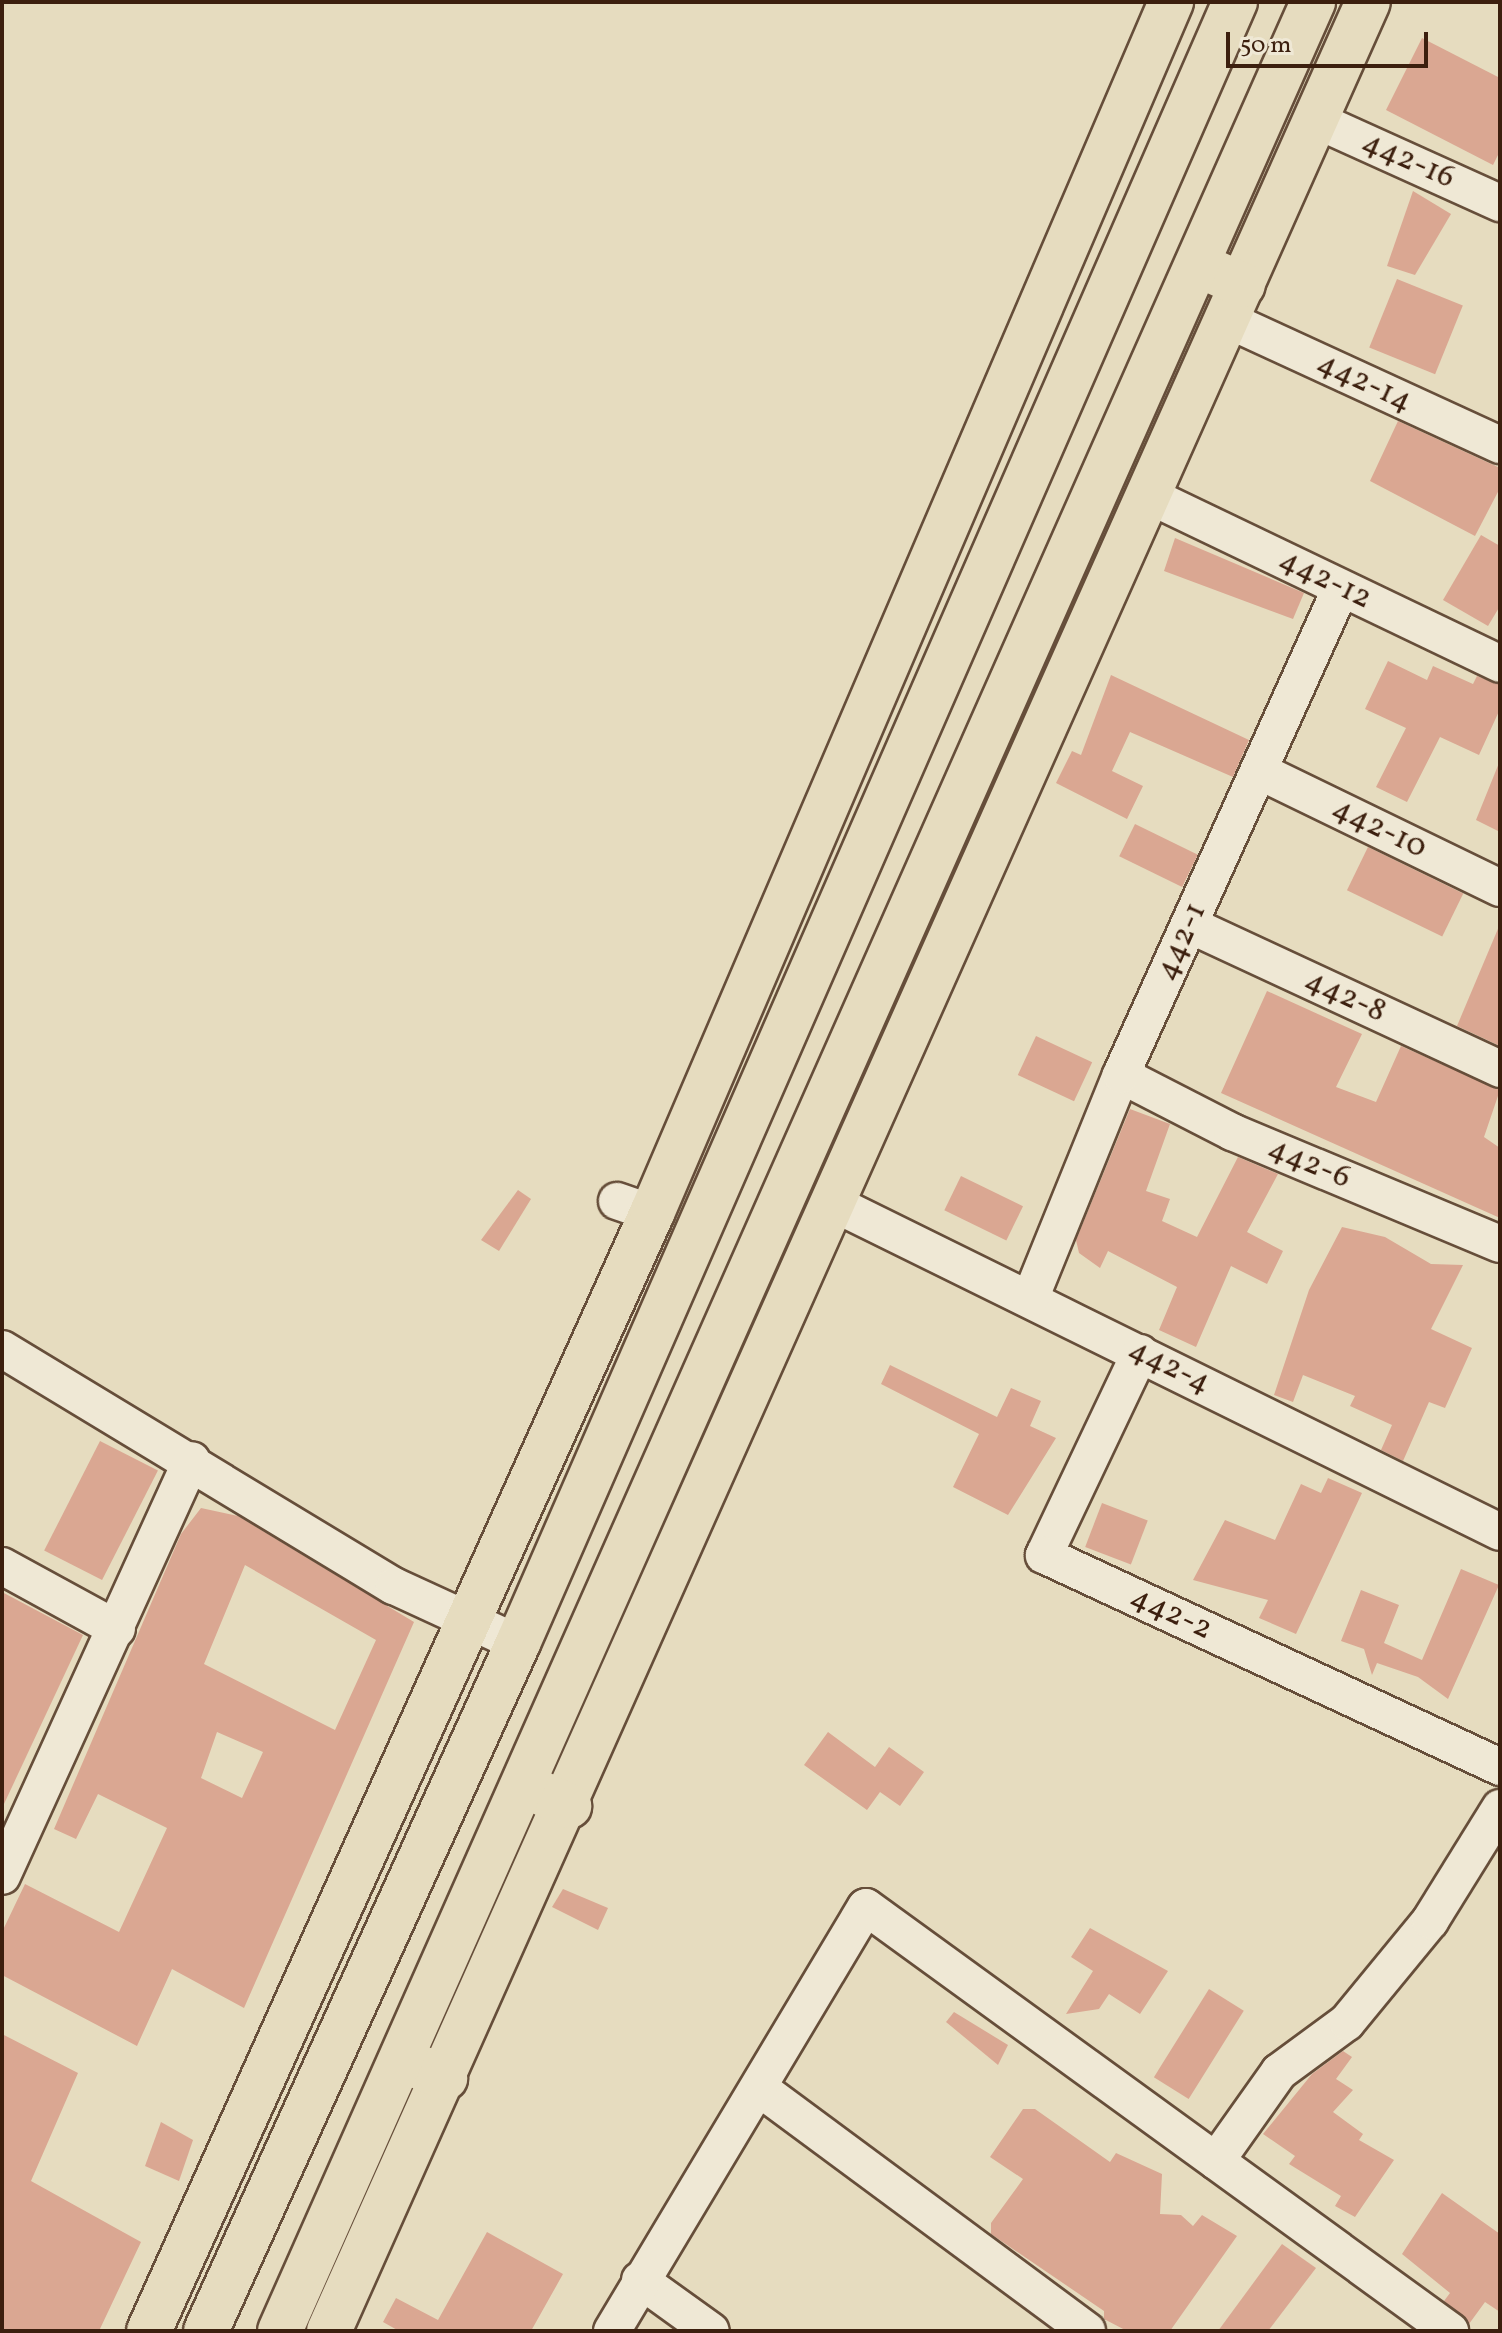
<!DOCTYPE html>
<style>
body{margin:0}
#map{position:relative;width:1502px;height:2333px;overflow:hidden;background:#e6dcbf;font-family:Vollkorn,serif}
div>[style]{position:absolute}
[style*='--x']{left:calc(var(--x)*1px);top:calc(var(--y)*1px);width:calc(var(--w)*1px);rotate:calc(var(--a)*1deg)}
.building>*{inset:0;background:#daa792;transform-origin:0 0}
.roads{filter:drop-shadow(2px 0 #664e3a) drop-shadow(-2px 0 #664e3a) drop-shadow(0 2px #664e3a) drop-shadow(0 -2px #664e3a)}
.minor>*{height:36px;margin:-18px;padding:0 18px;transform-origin:18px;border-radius:18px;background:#efe8d5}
.major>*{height:44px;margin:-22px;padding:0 22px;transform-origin:22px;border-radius:22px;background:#e6dcbf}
.highway>*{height:44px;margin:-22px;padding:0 22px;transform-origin:22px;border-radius:22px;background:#e6dcbf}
span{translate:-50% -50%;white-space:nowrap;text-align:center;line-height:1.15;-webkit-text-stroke:6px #efe8d5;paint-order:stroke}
.street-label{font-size:32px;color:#3c1f0e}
.frame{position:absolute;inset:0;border:4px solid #3c1f0e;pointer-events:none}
.scale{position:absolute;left:1226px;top:32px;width:202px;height:36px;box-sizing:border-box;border:4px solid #3c1f0e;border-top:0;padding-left:10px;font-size:24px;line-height:28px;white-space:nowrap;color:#3c1f0e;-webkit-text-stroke:6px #efe8d5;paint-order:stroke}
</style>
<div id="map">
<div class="building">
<i style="clip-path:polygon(1422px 38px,1500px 78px,1500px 151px,1493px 165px,1386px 110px)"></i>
<i style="clip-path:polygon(1413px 191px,1451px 214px,1415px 275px,1387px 266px)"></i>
<i style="left:1397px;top:279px;width:71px;height:74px;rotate:22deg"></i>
<i style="clip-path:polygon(1398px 421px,1500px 468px,1500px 488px,1475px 536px,1370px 481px)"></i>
<i style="clip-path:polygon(1481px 535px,1500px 546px,1500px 606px,1488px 626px,1443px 600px)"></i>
<i style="clip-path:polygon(1175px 538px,1304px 593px,1293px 619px,1164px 571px)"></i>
<i style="clip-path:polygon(1388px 661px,1427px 680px,1433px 666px,1473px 684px,1477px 676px,1500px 685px,1500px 709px,1479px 755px,1440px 737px,1407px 802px,1376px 787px,1406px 728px,1365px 709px)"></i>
<i style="clip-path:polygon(1111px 675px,1249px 740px,1233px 777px,1130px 732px,1112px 771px,1143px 786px,1127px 819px,1056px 783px,1072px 751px,1081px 755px)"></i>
<i style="clip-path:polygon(1499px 763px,1500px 763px,1500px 832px,1476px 820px)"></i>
<i style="left:1135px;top:824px;width:70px;height:36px;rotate:26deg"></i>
<i style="left:1368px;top:847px;width:106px;height:48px;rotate:26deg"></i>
<i style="clip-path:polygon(1500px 924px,1500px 1046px,1457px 1026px)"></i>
<i style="clip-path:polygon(1267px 991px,1362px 1034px,1336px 1087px,1376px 1102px,1401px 1046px,1500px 1090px,1484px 1137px,1500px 1148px,1500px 1218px,1221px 1093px)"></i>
<i style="left:1036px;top:1036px;width:62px;height:43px;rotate:25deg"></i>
<i style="clip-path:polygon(1130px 1109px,1170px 1124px,1146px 1191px,1170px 1199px,1162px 1221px,1197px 1237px,1238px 1157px,1278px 1174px,1247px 1232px,1283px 1251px,1267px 1284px,1231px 1266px,1196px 1347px,1159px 1330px,1177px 1287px,1108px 1251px,1100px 1268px,1079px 1253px,1076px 1240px)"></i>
<i style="left:961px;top:1176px;width:69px;height:38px;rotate:26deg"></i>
<i style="clip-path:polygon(518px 1190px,531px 1199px,499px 1251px,481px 1240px)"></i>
<i style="clip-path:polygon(1342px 1227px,1385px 1237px,1431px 1264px,1463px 1265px,1431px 1329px,1472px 1348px,1445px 1408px,1429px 1402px,1403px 1461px,1381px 1450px,1392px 1425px,1350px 1406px,1355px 1396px,1303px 1375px,1293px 1402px,1274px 1395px,1309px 1290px)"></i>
<i style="clip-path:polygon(890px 1365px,997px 1417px,1011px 1388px,1041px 1401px,1030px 1426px,1056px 1438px,1008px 1515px,953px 1487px,979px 1434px,881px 1384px)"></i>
<i style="left:100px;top:1441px;width:65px;height:123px;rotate:27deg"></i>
<i style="clip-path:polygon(1328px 1478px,1362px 1493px,1296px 1634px,1259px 1618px,1268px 1600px,1193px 1580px,1225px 1520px,1275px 1540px,1301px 1484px,1321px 1493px)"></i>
<i style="left:1102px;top:1503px;width:49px;height:47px;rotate:21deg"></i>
<i style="clip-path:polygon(evenodd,201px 1508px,238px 1516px,414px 1622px,244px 2008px,172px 1969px,137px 2046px,2px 1975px,2px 1932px,25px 1884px,119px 1932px,167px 1828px,98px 1794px,76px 1839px,54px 1829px,181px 1534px,201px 1508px,245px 1565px,376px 1640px,335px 1730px,204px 1664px,245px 1565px,201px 1508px,217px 1732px,263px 1752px,242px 1798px,201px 1778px,217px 1732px)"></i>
<i style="clip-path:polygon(1461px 1569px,1499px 1585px,1448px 1699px,1418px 1677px,1377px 1663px,1372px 1675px,1364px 1649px,1341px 1641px,1361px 1590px,1399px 1605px,1384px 1643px,1422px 1660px)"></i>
<i style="clip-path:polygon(2px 1592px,83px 1635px,4px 1804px,2px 1804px)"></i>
<i style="clip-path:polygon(828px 1732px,875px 1767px,889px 1747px,924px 1772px,900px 1806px,880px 1792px,867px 1810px,804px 1765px)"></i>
<i style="clip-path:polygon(563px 1889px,608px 1908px,598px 1930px,552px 1907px)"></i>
<i style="clip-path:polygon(1090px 1928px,1168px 1971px,1140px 2014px,1109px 1994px,1099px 2009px,1066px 2014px,1093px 1971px,1071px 1957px)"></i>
<i style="left:1209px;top:1989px;width:41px;height:104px;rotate:32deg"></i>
<i style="clip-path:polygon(954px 2012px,1008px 2045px,998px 2065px,946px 2022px)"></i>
<i style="clip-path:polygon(2px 2034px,78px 2073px,31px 2181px,141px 2242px,99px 2331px,2px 2331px)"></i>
<i style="clip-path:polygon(1343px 2051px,1352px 2057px,1336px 2079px,1353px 2090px,1333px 2112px,1363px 2134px,1359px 2140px,1394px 2160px,1355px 2217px,1335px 2206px,1341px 2196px,1289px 2164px,1295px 2156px,1263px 2134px,1312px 2074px)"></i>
<i style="clip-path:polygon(1023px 2109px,1035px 2109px,1110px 2162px,1116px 2153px,1162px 2174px,1160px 2214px,1181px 2215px,1193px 2226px,1202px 2215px,1237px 2236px,1170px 2331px,1127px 2331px,1104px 2319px,1104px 2311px,991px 2234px,991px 2223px,1023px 2179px,990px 2157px)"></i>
<i style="clip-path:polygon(161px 2122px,193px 2140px,179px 2181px,145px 2166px)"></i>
<i style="clip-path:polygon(1442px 2193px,1500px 2234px,1500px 2312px,1485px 2302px,1469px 2324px,1444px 2301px,1450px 2293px,1402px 2254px)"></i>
<i style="clip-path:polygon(487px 2232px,563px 2274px,531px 2331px,399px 2331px,383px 2322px,396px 2298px,438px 2320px)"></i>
<i style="clip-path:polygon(1282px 2244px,1316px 2268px,1268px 2331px,1218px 2331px)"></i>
</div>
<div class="roads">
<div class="minor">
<i style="--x:1316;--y:120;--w:202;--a:24.3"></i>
<i style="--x:1228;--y:320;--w:299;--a:24.7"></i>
<i style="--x:1150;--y:496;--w:388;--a:25.6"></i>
<i style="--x:1259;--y:771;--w:268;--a:25.9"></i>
<i style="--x:1190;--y:925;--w:342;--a:24.9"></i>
<i style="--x:1121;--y:1075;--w:125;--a:27.2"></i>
<i style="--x:1232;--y:1132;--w:290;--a:22.7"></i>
<i style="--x:617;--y:1201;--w:37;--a:19"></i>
<i style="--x:837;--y:1205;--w:739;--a:26.25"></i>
<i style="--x:1030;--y:1299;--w:242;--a:-67.9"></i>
<i style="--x:1121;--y:1075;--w:534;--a:-65.69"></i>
<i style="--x:2;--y:1349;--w:458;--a:31.2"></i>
<i style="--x:394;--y:1586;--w:136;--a:24.7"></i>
<i style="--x:1140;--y:1353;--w:224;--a:115.4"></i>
<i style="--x:1044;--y:1555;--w:503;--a:24.93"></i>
<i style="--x:2;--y:1566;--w:131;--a:28.7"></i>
<i style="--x:2;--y:1876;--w:457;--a:-65.5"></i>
<i style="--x:759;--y:2088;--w:408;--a:36.5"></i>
<i style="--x:1216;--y:2161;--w:109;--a:-54.7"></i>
<i style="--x:1279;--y:2072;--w:84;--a:-36.3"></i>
<i style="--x:1347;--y:2022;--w:131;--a:-50.6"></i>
<i style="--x:1430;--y:1921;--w:133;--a:-58.2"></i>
<i style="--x:640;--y:2280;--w:87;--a:35.7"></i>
<i style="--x:612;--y:2331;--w:494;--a:-59.1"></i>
<i style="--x:866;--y:1907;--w:722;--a:35.98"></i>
</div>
<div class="major">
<i style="--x:149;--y:2331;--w:1226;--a:-65.78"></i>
<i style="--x:652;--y:1213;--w:1318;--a:-66.8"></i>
<i style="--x:329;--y:2331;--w:2550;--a:-65.96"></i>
</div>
<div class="highway">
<i style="--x:1198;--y:265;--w:49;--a:24"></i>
<i style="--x:524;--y:1785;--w:50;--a:25"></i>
<i style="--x:403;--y:2060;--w:46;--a:23.2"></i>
<i style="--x:206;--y:2331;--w:755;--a:-65.61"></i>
<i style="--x:518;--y:1643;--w:1791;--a:-66.4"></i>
<i style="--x:280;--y:2331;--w:2548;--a:-66.08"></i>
</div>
</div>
<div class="street-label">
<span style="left:1408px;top:161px;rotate:24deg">442-16</span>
<span style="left:1364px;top:383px;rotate:25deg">442-14</span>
<span style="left:1325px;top:580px;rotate:26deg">442-12</span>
<span style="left:1379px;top:829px;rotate:26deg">442-10</span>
<span style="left:1182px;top:942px;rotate:-66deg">442-1</span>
<span style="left:1345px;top:997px;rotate:25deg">442-8</span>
<span style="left:1309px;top:1164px;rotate:23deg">442-6</span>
<span style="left:1169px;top:1367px;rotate:26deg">442-4</span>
<span style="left:1171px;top:1614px;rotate:25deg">442-2</span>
</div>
<div class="frame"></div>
<div class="scale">50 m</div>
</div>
